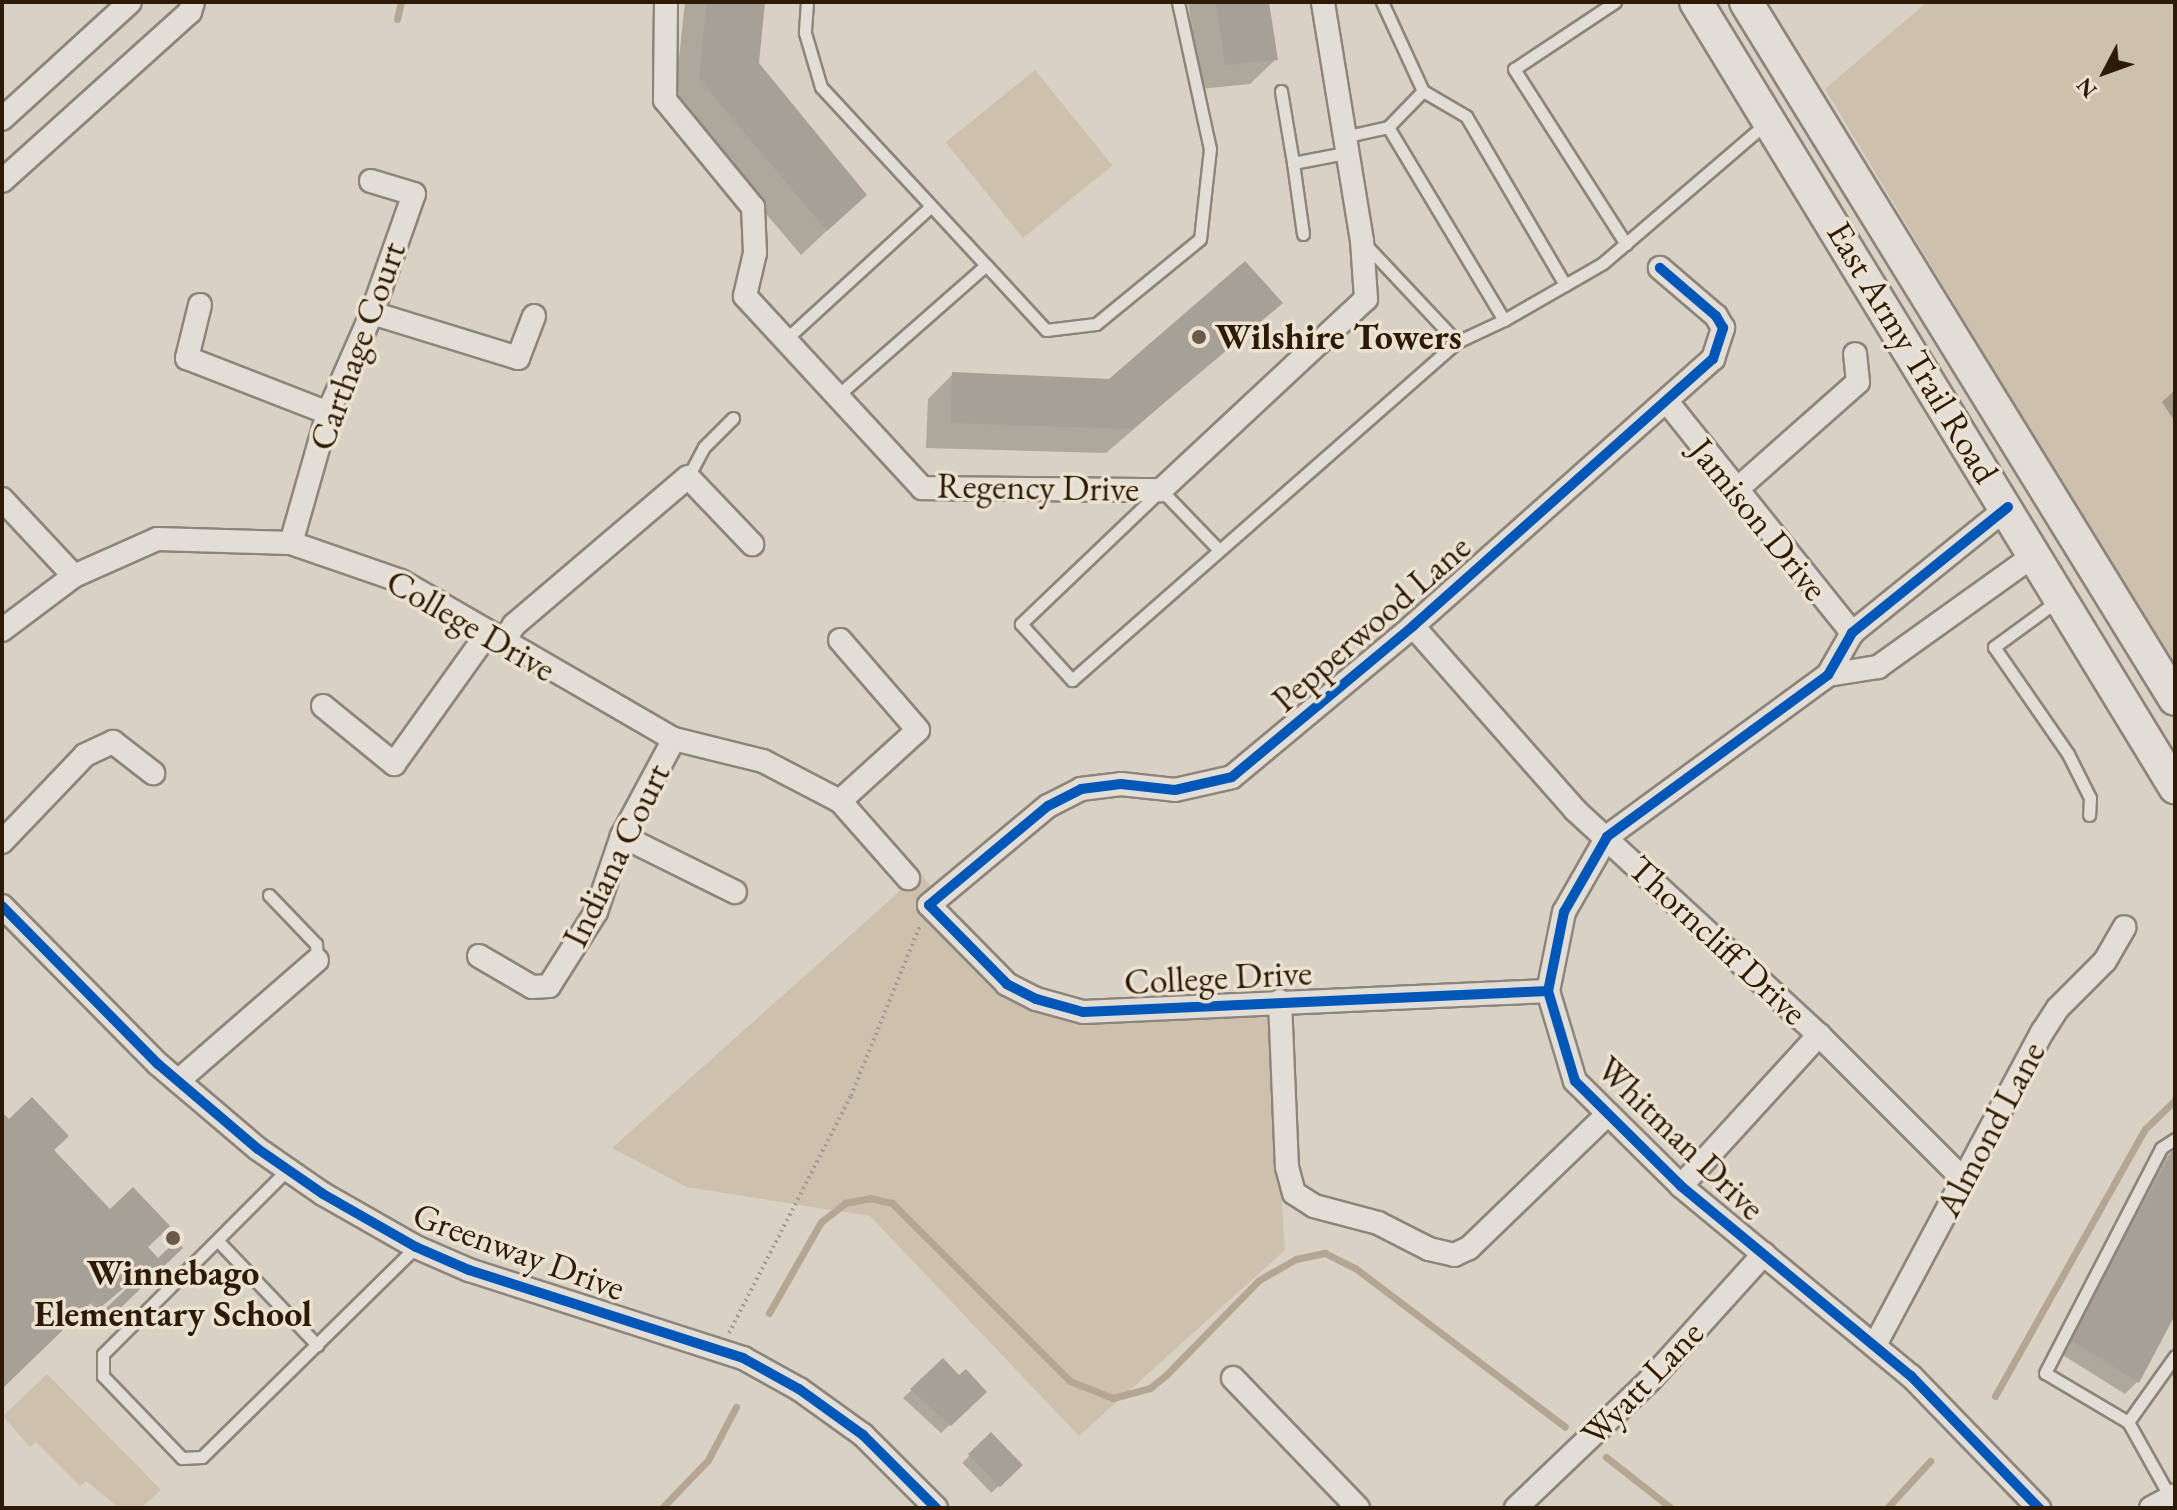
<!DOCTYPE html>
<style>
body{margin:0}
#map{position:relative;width:2177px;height:1510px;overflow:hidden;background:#d9d1c3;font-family:"EB Garamond",serif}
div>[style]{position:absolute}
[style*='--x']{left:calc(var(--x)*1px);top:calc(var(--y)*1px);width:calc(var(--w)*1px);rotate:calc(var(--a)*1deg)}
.green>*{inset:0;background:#cdc1ae;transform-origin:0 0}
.shadow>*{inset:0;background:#0003;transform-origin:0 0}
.stream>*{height:7px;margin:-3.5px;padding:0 3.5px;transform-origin:3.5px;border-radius:3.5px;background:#b4a692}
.building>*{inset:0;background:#a7a096;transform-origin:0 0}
.path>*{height:4px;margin-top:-2px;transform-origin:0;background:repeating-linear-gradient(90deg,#a09b93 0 2px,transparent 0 6px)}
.roads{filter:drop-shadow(2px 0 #8d857b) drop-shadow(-2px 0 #8d857b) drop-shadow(0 2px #8d857b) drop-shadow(0 -2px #8d857b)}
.service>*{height:11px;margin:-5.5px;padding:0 5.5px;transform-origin:5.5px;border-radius:5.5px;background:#e2ded7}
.minor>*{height:22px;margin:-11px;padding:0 11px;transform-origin:11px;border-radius:11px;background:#e2ded7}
.secondary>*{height:32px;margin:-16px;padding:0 16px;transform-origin:16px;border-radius:16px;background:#e2ded7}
.cycleway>*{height:10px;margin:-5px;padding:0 5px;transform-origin:5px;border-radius:5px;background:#0057b8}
.dots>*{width:22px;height:22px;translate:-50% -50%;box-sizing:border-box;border:4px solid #ece2d2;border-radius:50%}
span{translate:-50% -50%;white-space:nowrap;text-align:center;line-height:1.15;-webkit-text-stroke:7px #ece2d2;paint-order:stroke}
.poi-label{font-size:36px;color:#2d1a07;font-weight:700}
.left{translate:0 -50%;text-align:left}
.street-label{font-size:36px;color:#2d1a07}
.frame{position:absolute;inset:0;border:4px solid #2d1a07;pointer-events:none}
.north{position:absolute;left:2065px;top:32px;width:80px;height:80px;-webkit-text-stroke:6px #ece2d2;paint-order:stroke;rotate:229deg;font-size:22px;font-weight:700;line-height:32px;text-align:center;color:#2d1a07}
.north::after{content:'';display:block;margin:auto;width:28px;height:36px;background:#2d1a07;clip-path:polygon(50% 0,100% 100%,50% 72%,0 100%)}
</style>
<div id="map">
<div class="green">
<i style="clip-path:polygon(1927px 2px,2175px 2px,2175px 671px,1825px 89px)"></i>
<i style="left:1035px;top:70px;width:123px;height:115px;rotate:51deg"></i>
<i style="clip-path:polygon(920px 873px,993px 960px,1026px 983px,1082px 1007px,1268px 992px,1285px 1250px,1079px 1436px,870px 1216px,687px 1187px,612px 1148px)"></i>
<i style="clip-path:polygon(47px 1374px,161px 1490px,141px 1508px,119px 1508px,86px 1481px,80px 1486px,36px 1442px,30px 1447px,3px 1416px)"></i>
</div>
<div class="shadow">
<i style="clip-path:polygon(685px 2px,763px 2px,757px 64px,865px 195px,801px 255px,674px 105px)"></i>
<i style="clip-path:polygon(1188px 2px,1267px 2px,1276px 59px,1250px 84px,1200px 89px)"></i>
<i style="clip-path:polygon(1280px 303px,1106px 453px,926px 448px,928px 399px,953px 374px,1110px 381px)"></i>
<i style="clip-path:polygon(2175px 390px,2175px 422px,2162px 402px)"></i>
<i style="clip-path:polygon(2px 1115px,52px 1150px,158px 1261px,180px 1248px,104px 1321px,100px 1316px,152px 1266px,96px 1309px,89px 1302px,2px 1386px)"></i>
<i style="clip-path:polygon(2175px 1149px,2175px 1311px,2137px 1382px,2125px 1394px,2058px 1352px,2156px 1166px)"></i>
<i style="clip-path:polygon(943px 1361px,959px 1378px,985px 1392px,941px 1433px,903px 1398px)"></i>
<i style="left:991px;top:1435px;width:42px;height:40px;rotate:46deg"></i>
</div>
<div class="stream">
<i style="--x:397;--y:19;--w:17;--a:-77"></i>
<i style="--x:769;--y:1313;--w:105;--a:-60.3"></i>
<i style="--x:821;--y:1222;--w:31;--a:-38"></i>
<i style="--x:845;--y:1203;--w:25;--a:-11"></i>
<i style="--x:870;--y:1198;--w:23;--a:13"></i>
<i style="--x:892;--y:1203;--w:252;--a:45"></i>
<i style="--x:1070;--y:1381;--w:46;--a:21.6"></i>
<i style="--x:1113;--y:1398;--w:38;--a:-15"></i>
<i style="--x:1150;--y:1388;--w:21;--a:-39"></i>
<i style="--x:1166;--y:1375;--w:133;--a:-45.6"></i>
<i style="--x:1259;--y:1280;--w:43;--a:-29.6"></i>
<i style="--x:1296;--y:1259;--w:30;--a:-12"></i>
<i style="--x:1325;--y:1253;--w:34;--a:27"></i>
<i style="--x:1355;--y:1268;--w:263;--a:37.1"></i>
<i style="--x:1995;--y:1396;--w:306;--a:-60.7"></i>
<i style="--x:2145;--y:1129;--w:42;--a:-44"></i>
<i style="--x:1606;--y:1457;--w:83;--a:38.1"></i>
<i style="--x:662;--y:1508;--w:66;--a:-46.2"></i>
<i style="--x:708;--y:1460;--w:60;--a:-62.2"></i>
<i style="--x:1887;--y:1508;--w:64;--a:-47.5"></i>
</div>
<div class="building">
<i style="clip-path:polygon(707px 2px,765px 2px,759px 63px,867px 195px,827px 231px,699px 79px)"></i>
<i style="clip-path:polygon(1216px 2px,1269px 2px,1278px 60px,1225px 65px)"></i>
<i style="clip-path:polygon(1245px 261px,1283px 303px,1133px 429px,951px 423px,952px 372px,1109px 379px)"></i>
<i style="clip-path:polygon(32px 1097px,69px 1136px,54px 1150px,110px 1209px,133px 1187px,170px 1226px,148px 1247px,158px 1258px,176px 1241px,183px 1248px,109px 1319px,102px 1312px,150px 1266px,101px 1307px,94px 1300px,4px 1387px,2px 1112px,9px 1119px)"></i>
<i style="clip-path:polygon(2175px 1147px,2175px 1315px,2139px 1383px,2069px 1339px)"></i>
<i style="clip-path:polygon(943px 1358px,959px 1375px,966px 1369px,987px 1392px,951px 1426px,910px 1389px)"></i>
<i style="left:991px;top:1432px;width:46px;height:32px;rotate:46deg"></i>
</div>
<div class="path">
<i style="--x:729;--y:1333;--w:267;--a:-62.8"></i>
<i style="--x:851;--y:1096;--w:184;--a:-68"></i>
</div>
<div class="roads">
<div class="service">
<i style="--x:807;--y:2;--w:31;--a:94"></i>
<i style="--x:805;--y:33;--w:56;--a:73.5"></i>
<i style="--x:821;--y:87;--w:243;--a:47.2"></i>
<i style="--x:1382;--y:2;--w:98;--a:65.3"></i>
<i style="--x:1615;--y:2;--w:121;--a:146.4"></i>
<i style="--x:1514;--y:69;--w:208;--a:57.4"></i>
<i style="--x:1281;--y:91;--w:73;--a:80.5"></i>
<i style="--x:1388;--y:127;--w:50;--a:-45.8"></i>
<i style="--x:1423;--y:91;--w:50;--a:30.2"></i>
<i style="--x:1466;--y:116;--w:196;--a:59.6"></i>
<i style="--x:1343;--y:137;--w:46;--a:-12.5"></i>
<i style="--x:1388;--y:127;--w:225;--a:59"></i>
<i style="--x:1504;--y:320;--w:114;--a:-29.9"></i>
<i style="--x:1603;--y:263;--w:213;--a:-40.6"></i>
<i style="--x:1303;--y:234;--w:72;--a:-98"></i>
<i style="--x:1293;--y:163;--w:53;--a:-10.9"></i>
<i style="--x:1364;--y:243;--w:136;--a:46.8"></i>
<i style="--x:785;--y:340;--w:198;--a:-42.5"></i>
<i style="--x:837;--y:396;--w:198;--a:-41.3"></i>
<i style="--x:986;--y:265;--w:88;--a:47.3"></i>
<i style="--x:1046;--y:330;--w:50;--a:-6.8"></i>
<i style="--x:1096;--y:324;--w:134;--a:-39.3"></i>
<i style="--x:1200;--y:239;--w:91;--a:-83.7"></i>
<i style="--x:1210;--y:149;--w:150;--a:-102.3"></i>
<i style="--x:688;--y:477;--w:34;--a:-62"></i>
<i style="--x:704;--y:447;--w:41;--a:-45"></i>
<i style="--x:1219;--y:550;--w:83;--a:-134"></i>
<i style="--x:1161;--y:490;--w:194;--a:136.3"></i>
<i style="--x:1021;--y:624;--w:76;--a:47.7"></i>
<i style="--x:1072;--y:680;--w:512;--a:-41.28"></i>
<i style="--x:1457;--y:342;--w:52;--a:-25.1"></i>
<i style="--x:2057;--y:601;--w:78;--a:143.9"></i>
<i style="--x:1994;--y:647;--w:130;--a:55.3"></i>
<i style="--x:2068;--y:754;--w:49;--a:63.4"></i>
<i style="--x:2090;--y:798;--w:17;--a:93"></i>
<i style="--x:269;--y:895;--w:68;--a:46.2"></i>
<i style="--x:316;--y:944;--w:16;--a:86"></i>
<i style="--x:287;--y:1170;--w:260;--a:135"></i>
<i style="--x:103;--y:1354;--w:22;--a:90"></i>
<i style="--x:103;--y:1376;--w:114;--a:46.1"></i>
<i style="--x:182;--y:1458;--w:20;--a:-3"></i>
<i style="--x:202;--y:1457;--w:300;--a:-44.5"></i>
<i style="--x:218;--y:1241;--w:144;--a:46.4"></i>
<i style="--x:2128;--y:1422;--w:81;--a:-54.5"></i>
<i style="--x:2170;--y:1497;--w:86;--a:-119.2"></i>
<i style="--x:2128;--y:1422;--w:96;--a:-149.4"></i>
<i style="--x:2045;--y:1373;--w:253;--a:-62.7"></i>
<i style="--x:2161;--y:1148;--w:17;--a:-33"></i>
</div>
<div class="minor">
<i style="--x:666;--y:2;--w:98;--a:90.6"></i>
<i style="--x:665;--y:100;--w:139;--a:50.6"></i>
<i style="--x:753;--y:207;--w:46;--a:87.5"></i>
<i style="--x:755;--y:253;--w:44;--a:103.1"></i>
<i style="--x:745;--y:296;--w:261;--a:47.3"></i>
<i style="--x:922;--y:488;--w:239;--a:0.5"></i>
<i style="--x:1161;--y:490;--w:280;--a:-43"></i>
<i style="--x:1366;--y:299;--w:58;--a:-93.9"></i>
<i style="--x:1362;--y:241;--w:242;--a:-99.3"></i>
<i style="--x:2;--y:119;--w:173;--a:-42.4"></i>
<i style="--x:2;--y:181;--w:253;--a:-42"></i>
<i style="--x:190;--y:12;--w:10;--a:-73"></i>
<i style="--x:200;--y:305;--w:55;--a:103.8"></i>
<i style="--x:187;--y:358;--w:151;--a:21.3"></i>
<i style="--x:372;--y:313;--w:153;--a:17.1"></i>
<i style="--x:518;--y:358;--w:45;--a:-69.1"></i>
<i style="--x:1668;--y:403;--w:295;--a:51.3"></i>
<i style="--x:1735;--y:491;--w:164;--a:-41.5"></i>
<i style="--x:1858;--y:382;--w:28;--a:-96"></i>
<i style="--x:2;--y:499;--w:105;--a:46.9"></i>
<i style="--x:2008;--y:507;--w:201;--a:141.1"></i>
<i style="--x:1852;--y:633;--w:48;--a:119.7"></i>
<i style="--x:1828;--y:675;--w:274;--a:143.8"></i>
<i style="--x:1607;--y:837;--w:86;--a:119.8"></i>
<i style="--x:1564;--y:912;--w:81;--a:101.4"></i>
<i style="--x:1548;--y:991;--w:94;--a:73.3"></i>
<i style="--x:1575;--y:1081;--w:149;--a:44.7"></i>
<i style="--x:1681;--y:1186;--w:298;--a:39.6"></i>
<i style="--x:1911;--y:1376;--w:184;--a:45.9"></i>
<i style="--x:291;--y:543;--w:135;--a:-74.1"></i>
<i style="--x:328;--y:413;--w:109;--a:-66.3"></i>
<i style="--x:372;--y:313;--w:126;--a:-70.6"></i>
<i style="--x:414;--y:194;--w:45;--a:-163.2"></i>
<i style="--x:1413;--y:626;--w:245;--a:48.6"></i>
<i style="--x:1575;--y:810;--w:332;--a:42.7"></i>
<i style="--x:1819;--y:1035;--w:204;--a:45"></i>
<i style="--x:2;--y:630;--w:90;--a:-36.9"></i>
<i style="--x:74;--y:576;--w:91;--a:-24"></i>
<i style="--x:157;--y:539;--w:134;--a:1.7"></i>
<i style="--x:291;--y:543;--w:116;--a:19.1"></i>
<i style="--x:401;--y:581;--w:315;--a:30.1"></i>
<i style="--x:674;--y:739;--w:92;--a:13.9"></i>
<i style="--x:763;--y:761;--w:87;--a:27.5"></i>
<i style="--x:840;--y:801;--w:103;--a:48.6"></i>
<i style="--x:502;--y:643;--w:22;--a:-56"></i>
<i style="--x:514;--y:625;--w:228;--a:-40.4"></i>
<i style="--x:688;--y:477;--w:93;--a:46.3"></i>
<i style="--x:1828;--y:675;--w:51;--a:-9.1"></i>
<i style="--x:1878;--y:667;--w:194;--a:-35.6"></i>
<i style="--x:323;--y:706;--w:92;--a:39.2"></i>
<i style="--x:394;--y:764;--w:160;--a:-54.4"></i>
<i style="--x:840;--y:801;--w:105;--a:-42.3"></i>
<i style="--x:918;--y:730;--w:119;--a:-130.9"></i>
<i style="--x:622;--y:836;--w:126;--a:26.4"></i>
<i style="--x:2;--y:842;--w:120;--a:-46.3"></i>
<i style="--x:85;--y:755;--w:31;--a:-25"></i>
<i style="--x:113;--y:742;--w:51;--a:37.8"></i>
<i style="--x:2;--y:906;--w:222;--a:45.4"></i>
<i style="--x:158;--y:1064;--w:131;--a:40.4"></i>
<i style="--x:258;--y:1149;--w:79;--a:34.7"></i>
<i style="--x:323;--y:1194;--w:107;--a:29.7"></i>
<i style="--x:416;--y:1247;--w:58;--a:23.5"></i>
<i style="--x:469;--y:1270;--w:288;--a:17.8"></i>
<i style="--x:743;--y:1358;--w:64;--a:29"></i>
<i style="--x:799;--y:1389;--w:79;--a:35.7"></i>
<i style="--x:863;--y:1435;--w:103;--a:45"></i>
<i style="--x:479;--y:956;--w:61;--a:30.3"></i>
<i style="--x:532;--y:987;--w:17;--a:-3"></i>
<i style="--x:549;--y:986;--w:88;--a:-57.6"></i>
<i style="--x:596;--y:912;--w:80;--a:-71.1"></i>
<i style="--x:622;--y:836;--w:110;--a:-61.8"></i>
<i style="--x:1548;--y:991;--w:465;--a:177.4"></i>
<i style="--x:1083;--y:1012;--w:49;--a:-164.5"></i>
<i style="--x:1036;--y:999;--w:33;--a:-153"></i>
<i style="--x:1007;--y:984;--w:111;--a:-134.6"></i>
<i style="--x:929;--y:905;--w:155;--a:-39.8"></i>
<i style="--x:1048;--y:806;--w:37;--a:-27"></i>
<i style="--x:1081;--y:789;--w:40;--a:-7.1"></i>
<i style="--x:1121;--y:784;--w:54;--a:6.3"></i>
<i style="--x:1175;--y:790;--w:58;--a:-12.8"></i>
<i style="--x:1232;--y:777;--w:236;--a:-39.8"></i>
<i style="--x:1413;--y:626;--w:402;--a:-41.7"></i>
<i style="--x:1713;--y:359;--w:33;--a:-72"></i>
<i style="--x:1723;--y:328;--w:14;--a:-120"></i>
<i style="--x:1716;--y:316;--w:74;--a:-139.4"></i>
<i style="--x:1280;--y:1001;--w:166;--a:87.6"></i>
<i style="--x:1287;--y:1167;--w:27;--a:75"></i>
<i style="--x:1294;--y:1193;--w:24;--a:33"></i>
<i style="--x:1314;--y:1206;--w:66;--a:14.9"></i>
<i style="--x:1378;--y:1223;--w:57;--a:27"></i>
<i style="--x:1429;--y:1249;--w:26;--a:13"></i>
<i style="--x:1454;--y:1255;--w:17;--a:-25"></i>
<i style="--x:1469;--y:1248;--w:193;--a:-44"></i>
<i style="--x:178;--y:1081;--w:184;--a:-41"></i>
<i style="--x:1681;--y:1186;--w:205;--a:-47.6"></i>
<i style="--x:1875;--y:1345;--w:356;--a:-61.9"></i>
<i style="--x:2043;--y:1031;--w:27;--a:-57"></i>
<i style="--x:2058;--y:1008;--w:66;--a:-45"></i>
<i style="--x:2105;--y:961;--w:39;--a:-60"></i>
<i style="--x:1233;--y:1378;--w:180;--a:46.1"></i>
<i style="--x:1516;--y:1508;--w:185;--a:-43.7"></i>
<i style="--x:1650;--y:1380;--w:170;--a:-47.9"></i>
<i style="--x:2151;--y:1508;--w:27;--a:-28"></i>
</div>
<div class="secondary">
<i style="--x:1696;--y:2;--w:920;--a:58.61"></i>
<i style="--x:1746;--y:2;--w:818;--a:58.39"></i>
</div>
</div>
<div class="cycleway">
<i style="--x:2008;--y:507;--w:201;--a:141.1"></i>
<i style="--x:1852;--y:633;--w:48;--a:119.7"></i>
<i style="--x:1828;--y:675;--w:274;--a:143.8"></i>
<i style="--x:1607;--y:837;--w:86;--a:119.8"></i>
<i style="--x:1564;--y:912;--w:81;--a:101.4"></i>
<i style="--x:1548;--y:991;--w:94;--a:73.3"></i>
<i style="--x:1575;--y:1081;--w:149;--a:44.7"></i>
<i style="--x:1681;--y:1186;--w:298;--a:39.6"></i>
<i style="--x:1911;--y:1376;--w:184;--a:45.9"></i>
<i style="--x:2;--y:906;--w:222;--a:45.4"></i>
<i style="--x:158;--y:1064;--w:131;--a:40.4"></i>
<i style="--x:258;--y:1149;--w:79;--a:34.7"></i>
<i style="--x:323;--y:1194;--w:107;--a:29.7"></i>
<i style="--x:416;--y:1247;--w:58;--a:23.5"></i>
<i style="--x:469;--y:1270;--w:288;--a:17.8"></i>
<i style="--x:743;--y:1358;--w:64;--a:29"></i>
<i style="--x:799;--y:1389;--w:79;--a:35.7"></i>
<i style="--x:863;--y:1435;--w:103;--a:45"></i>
<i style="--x:1548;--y:991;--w:465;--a:177.4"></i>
<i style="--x:1083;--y:1012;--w:49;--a:-164.5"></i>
<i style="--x:1036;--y:999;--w:33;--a:-153"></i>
<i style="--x:1007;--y:984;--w:111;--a:-134.6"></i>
<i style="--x:929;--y:905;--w:155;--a:-39.8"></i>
<i style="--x:1048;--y:806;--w:37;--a:-27"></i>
<i style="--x:1081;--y:789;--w:40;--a:-7.1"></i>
<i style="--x:1121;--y:784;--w:54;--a:6.3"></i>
<i style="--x:1175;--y:790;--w:58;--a:-12.8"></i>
<i style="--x:1232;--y:777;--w:236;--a:-39.8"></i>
<i style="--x:1413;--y:626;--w:402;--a:-41.7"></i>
<i style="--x:1713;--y:359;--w:33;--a:-72"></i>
<i style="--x:1723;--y:328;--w:14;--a:-120"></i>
<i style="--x:1716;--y:316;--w:74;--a:-139.4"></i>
</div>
<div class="dots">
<i style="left:1199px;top:337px;background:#695a49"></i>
<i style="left:173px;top:1238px;background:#695a49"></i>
</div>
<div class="poi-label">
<span class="left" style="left:1215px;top:337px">Wilshire Towers</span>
<span style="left:173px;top:1293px">Winnebago<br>Elementary School</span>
</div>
<div class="street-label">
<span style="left:357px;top:346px;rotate:-70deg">Carthage Court</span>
<span style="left:1913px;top:352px;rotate:59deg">East Army Trail Road</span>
<span style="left:1038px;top:487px;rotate:1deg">Regency Drive</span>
<span style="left:1759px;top:519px;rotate:51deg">Jamison Drive</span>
<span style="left:1371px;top:623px;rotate:-41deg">Pepperwood Lane</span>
<span style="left:471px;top:625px;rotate:30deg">College Drive</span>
<span style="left:616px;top:855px;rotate:-64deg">Indiana Court</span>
<span style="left:1718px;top:940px;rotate:43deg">Thorncliff Drive</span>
<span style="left:1218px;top:977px;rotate:-3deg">College Drive</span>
<span style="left:1990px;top:1129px;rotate:-62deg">Almond Lane</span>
<span style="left:1681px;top:1138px;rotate:44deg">Whitman Drive</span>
<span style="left:519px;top:1251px;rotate:20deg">Greenway Drive</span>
<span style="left:1642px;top:1383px;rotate:-46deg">Wyatt Lane</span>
</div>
<div class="frame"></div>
<div class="north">N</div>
</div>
